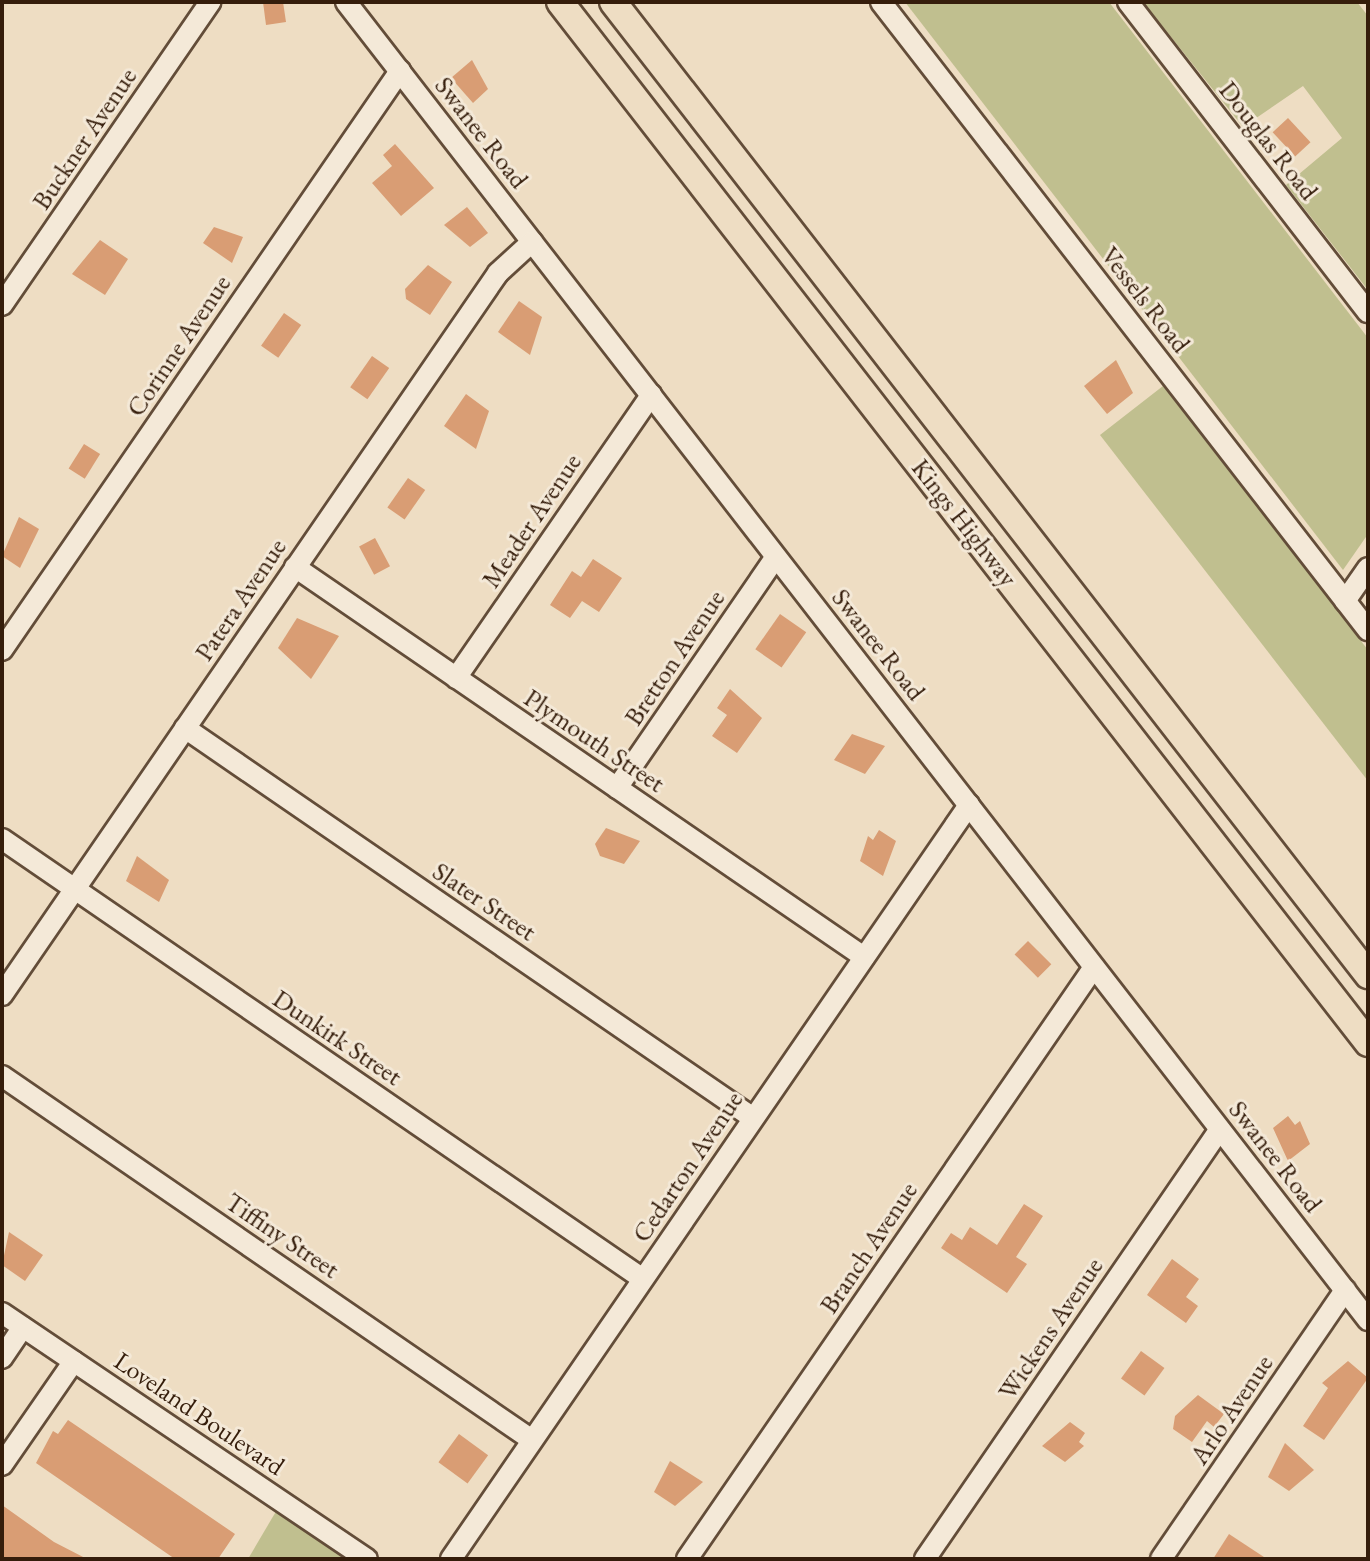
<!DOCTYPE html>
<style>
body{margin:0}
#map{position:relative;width:1370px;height:1561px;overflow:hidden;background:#eeddc3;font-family:"EB Garamond",serif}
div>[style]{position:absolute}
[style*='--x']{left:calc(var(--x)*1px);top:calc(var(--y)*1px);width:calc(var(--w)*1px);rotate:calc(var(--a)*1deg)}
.green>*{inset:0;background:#c0bf8f}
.building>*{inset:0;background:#d99d74;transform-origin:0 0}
.roads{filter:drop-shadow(2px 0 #634d39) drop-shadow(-2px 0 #634d39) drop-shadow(0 2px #634d39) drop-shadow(0 -2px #634d39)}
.minor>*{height:20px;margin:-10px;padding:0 10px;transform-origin:10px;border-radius:10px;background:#f4e9d8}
.major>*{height:26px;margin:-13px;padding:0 13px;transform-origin:13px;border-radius:13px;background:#eeddc3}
span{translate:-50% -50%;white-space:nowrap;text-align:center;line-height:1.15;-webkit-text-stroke:6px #f4e9d8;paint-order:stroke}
.street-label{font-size:26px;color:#351d0b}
.frame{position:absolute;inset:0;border:4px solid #351d0b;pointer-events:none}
</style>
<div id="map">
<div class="green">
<i style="clip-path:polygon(905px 2px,1109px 2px,1368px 338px,1368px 534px,1343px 570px)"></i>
<i style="clip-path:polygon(1143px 2px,1357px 2px,1368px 16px,1368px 290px,1286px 185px,1342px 138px,1303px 86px,1243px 127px)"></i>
<i style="clip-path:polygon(1163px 386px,1368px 650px,1368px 781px,1100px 435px)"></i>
<i style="clip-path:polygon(278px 1508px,348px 1555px,348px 1559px,248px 1559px)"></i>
</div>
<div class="building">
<i style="clip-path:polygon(263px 2px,283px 2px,286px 22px,266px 25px)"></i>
<i style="clip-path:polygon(472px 60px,488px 89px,473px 103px,451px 78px)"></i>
<i style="left:1288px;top:118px;width:33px;height:21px;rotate:47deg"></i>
<i style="clip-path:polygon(395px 144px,434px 188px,401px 216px,372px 183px,392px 166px,383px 155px)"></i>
<i style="clip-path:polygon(467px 207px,488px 233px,470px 247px,444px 225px)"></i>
<i style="clip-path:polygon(214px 227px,243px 237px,232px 263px,203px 243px)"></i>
<i style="clip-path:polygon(100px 240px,128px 259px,105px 295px,72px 274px)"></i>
<i style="clip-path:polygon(428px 265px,452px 282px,430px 315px,406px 299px,405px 289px)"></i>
<i style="clip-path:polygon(519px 301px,542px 317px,530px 355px,498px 332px)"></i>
<i style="left:284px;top:313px;width:21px;height:40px;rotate:35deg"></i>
<i style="left:372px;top:356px;width:21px;height:38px;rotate:35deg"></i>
<i style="clip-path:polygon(1116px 360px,1133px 393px,1107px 414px,1084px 386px)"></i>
<i style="clip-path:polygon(466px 394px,489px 411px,476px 449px,444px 426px)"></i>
<i style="left:84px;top:444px;width:19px;height:29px;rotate:32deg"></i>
<i style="left:408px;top:478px;width:21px;height:36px;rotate:35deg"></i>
<i style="clip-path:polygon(19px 517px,39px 529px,20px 568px,2px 556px)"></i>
<i style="left:375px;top:538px;width:32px;height:18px;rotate:62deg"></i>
<i style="clip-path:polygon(593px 559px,622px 578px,599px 612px,582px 601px,570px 618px,550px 605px,572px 571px,581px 577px)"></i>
<i style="left:780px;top:614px;width:32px;height:43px;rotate:35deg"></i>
<i style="clip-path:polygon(297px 618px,339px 636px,311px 679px,278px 648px)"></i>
<i style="clip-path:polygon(730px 689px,762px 718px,737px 753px,712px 736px,727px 715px,717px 708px)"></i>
<i style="clip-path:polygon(852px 734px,885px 746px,865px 774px,834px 760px)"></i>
<i style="clip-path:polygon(606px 828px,640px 841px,624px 864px,600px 856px,595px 844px)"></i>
<i style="clip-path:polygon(879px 830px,896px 841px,883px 876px,860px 861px,868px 836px,873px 840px)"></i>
<i style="clip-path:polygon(137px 856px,169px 880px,159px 902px,126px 881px)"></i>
<i style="left:1028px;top:941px;width:33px;height:19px;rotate:45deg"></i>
<i style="clip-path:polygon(1288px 1116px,1295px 1125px,1300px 1121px,1310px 1144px,1288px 1161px,1273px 1128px)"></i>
<i style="clip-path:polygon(1024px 1204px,1043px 1216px,1016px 1257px,1027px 1264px,1007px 1293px,941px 1248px,951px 1233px,962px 1240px,970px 1227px,997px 1245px)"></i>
<i style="clip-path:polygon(9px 1232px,43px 1255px,25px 1281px,2px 1265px)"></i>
<i style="clip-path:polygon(1172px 1259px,1199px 1279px,1186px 1297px,1198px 1306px,1186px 1323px,1147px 1295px)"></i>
<i style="left:1141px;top:1351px;width:29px;height:34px;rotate:36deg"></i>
<i style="clip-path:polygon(1348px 1361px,1368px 1378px,1324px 1440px,1303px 1426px,1328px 1388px,1322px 1383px)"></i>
<i style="clip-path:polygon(1198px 1395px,1224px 1414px,1214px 1427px,1207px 1421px,1192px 1442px,1173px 1429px,1175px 1416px)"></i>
<i style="clip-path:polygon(68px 1420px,235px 1534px,218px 1559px,175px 1559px,36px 1463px,53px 1431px,58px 1434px)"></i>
<i style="clip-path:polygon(1070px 1422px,1085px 1433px,1079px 1442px,1084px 1446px,1065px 1462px,1042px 1446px)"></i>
<i style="left:459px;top:1434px;width:36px;height:35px;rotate:36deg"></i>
<i style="clip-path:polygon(1285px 1443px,1314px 1470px,1289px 1491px,1268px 1477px)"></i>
<i style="clip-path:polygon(670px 1461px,703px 1482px,675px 1506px,654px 1492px)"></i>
<i style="clip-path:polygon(2px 1505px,54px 1542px,87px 1559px,2px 1559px)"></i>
<i style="clip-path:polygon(1229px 1534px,1267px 1559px,1213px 1559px)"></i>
</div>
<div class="roads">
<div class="minor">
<i style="--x:346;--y:2;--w:1668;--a:52.21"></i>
<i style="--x:881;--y:2;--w:795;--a:52.21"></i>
<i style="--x:1128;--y:2;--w:392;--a:52.3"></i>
<i style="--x:2;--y:305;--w:368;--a:-55.5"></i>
<i style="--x:295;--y:567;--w:690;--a:34.43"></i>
<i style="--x:1345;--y:601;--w:40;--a:-55.1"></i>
<i style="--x:2;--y:650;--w:703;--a:-55.5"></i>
<i style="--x:456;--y:678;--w:344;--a:-55.4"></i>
<i style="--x:185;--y:728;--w:689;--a:34.47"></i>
<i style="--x:617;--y:788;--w:280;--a:-55.5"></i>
<i style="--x:2;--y:839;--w:777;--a:34.47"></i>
<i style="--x:2;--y:995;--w:876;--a:-55.51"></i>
<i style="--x:498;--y:273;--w:46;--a:-42.4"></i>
<i style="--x:2;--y:1076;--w:643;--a:34.48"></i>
<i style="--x:2;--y:1313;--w:440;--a:34"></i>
<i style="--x:2;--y:1358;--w:37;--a:-56"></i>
<i style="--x:2;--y:1465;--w:126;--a:-55.3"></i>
<i style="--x:451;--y:1559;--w:915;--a:-55.51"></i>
<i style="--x:687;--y:1559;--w:718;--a:-55.49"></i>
<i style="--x:925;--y:1559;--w:521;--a:-55.55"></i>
<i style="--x:1161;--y:1559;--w:326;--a:-55.6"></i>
</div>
<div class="major">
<i style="--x:560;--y:2;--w:1318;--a:52.18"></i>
<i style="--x:613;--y:2;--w:1232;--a:52.19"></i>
</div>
</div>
<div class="street-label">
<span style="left:481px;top:133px;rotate:52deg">Swanee Road</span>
<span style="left:85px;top:139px;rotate:-56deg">Buckner Avenue</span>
<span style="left:1268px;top:141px;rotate:52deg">Douglas Road</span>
<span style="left:1145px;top:300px;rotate:52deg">Vessels Road</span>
<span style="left:179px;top:346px;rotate:-56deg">Corinne Avenue</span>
<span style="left:532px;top:521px;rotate:-56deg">Meader Avenue</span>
<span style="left:964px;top:523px;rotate:52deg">Kings Highway</span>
<span style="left:241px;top:600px;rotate:-56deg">Patera Avenue</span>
<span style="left:878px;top:645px;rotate:52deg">Swanee Road</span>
<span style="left:675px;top:658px;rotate:-56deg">Bretton Avenue</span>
<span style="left:594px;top:741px;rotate:34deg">Plymouth Street</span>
<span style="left:484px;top:902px;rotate:34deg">Slater Street</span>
<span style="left:337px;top:1038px;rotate:34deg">Dunkirk Street</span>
<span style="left:1275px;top:1157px;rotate:52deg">Swanee Road</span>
<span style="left:688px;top:1167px;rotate:-56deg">Cedarton Avenue</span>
<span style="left:282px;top:1236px;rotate:34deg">Tiffiny Street</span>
<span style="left:869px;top:1248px;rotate:-56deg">Branch Avenue</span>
<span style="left:1051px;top:1329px;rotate:-56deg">Wickens Avenue</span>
<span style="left:1232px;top:1410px;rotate:-56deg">Arlo Avenue</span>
<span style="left:199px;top:1414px;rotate:34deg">Loveland Boulevard</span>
</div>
<div class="frame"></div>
</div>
